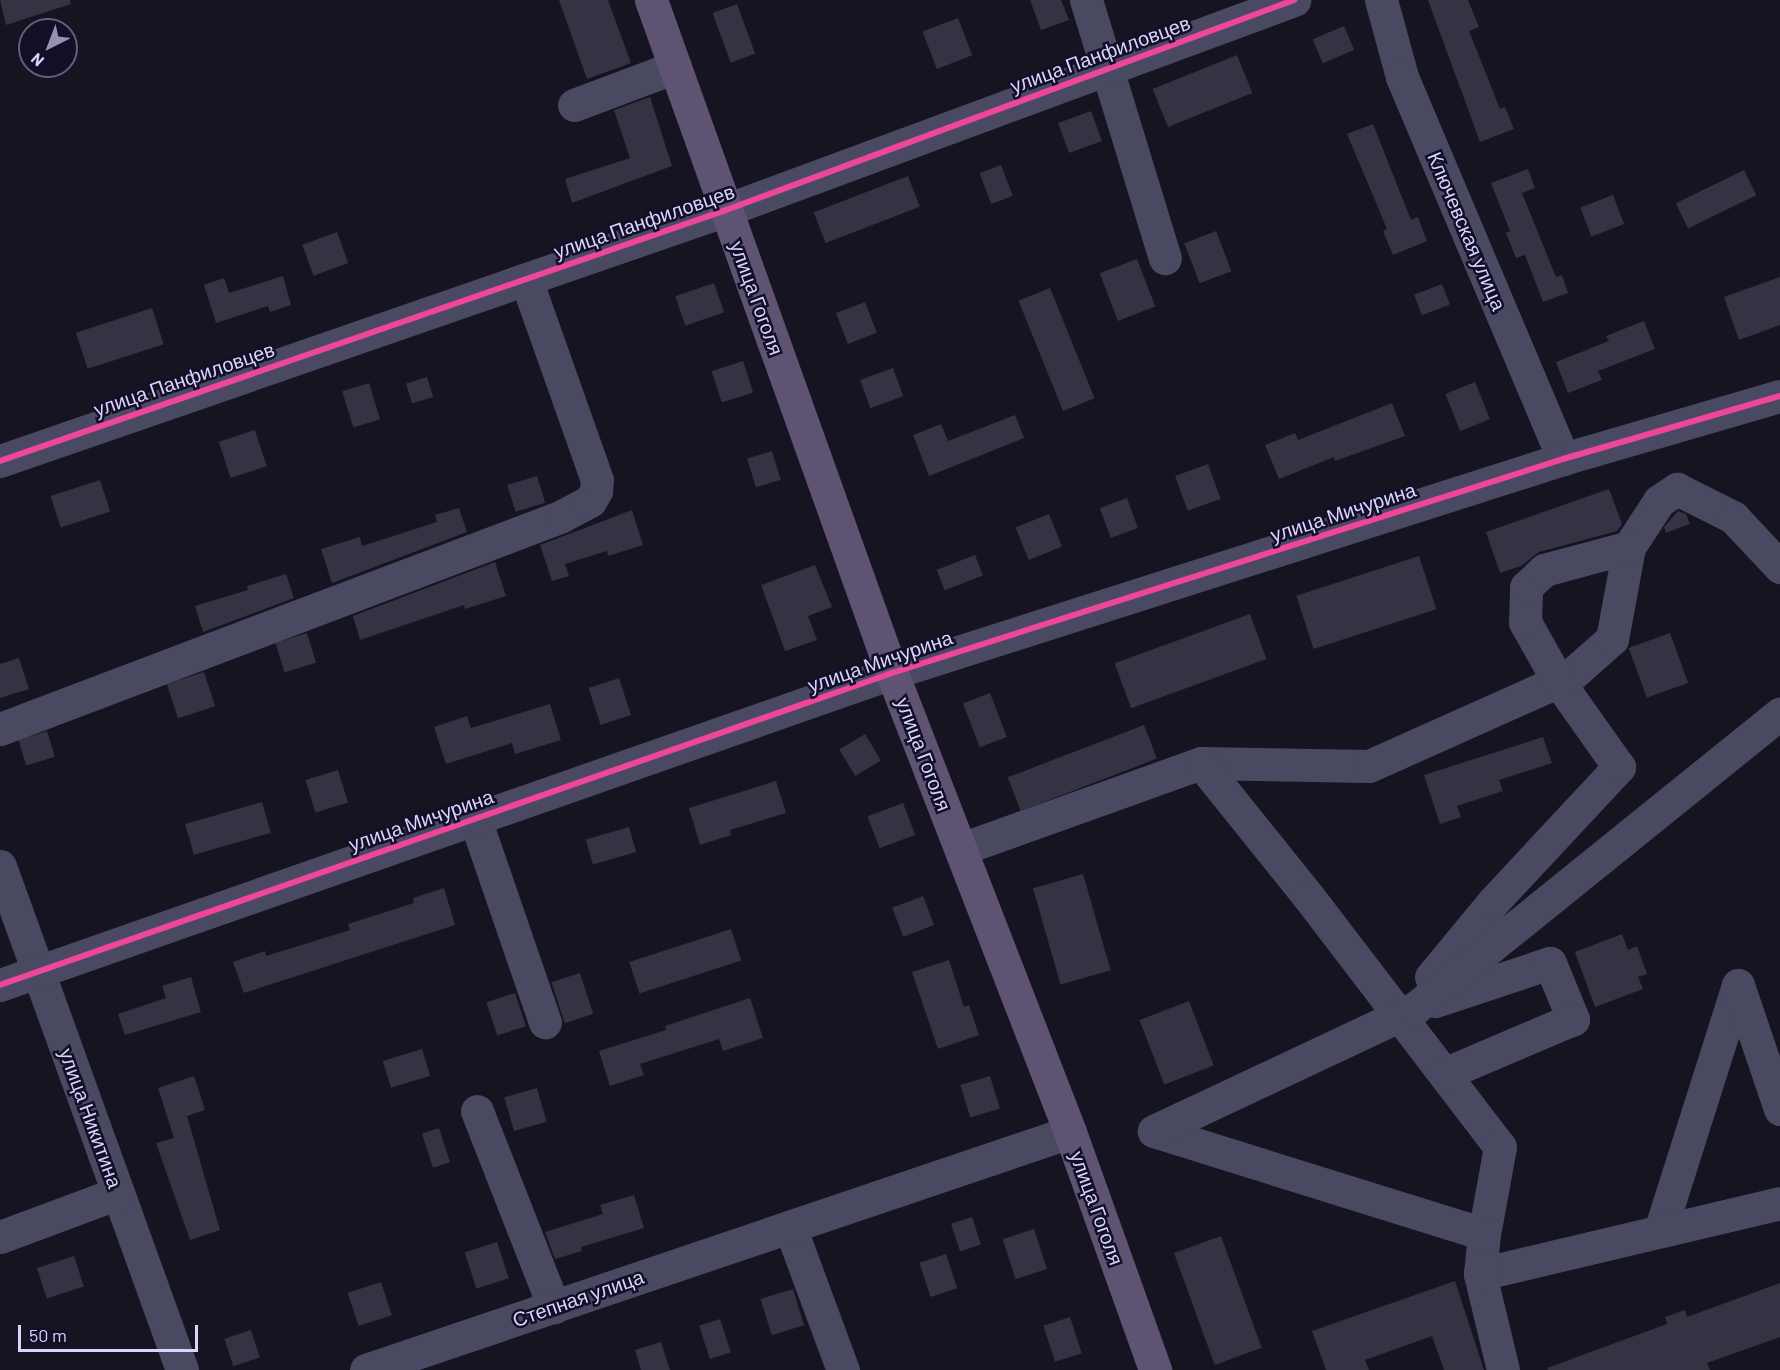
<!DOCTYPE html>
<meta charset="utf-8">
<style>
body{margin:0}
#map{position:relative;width:1780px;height:1370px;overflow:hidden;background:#161421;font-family:Barlow,sans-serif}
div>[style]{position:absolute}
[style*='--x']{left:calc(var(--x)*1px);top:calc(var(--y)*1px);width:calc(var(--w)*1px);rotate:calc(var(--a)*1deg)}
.building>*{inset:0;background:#343243;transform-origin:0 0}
.minor>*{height:33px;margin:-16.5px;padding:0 16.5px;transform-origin:16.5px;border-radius:16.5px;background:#4a4962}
.major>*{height:33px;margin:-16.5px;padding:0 16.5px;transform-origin:16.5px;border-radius:16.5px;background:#5e5373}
.cycleway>*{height:6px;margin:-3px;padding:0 3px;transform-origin:3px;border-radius:3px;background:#ed469a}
span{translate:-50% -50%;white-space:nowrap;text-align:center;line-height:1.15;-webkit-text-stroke:5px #130f26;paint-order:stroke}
.street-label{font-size:20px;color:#d9d4ff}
.north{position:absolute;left:18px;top:18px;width:60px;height:60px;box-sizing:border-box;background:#130f26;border:2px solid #625e7d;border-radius:50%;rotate:222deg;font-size:16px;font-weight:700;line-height:24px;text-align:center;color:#d9d4ff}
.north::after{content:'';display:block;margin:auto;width:21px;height:27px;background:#9591b1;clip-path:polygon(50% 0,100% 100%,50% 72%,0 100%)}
.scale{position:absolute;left:18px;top:1325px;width:180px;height:27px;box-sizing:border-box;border:3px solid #d9d4ff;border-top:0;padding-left:8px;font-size:18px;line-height:21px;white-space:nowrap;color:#d9d4ff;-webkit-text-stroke:4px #130f26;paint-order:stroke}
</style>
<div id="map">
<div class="building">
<i style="clip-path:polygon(0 0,70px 0,71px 4px,6px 25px)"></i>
<i style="clip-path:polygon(559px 0,608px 0,631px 63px,587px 79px)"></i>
<i style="clip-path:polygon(1030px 0,1061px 0,1069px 20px,1041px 30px)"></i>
<i style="clip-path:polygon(1428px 0,1468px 0,1479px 27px,1469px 31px,1500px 109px,1505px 107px,1514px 129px,1480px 142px)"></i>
<i style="left:737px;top:4px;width:53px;height:26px;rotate:70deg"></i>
<i style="left:958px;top:18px;width:40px;height:38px;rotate:69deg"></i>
<i style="left:1344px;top:26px;width:26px;height:34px;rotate:67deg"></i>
<i style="left:1237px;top:55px;width:41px;height:91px;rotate:68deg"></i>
<i style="clip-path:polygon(650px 97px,672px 166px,572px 203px,565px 179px,630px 158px,614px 110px)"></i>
<i style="left:1091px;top:111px;width:32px;height:35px;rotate:70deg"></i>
<i style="clip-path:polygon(1373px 124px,1411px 220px,1418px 217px,1427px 241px,1393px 255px,1383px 231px,1387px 229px,1347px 134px)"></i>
<i style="left:1001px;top:165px;width:33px;height:23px;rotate:69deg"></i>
<i style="clip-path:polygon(1528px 169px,1535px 188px,1522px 193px,1556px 277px,1562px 275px,1568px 293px,1543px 302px,1525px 255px,1516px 258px,1506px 233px,1510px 231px,1491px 183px)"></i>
<i style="left:1744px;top:170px;width:28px;height:76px;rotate:64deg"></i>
<i style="left:908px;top:176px;width:33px;height:101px;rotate:69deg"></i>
<i style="left:1613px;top:195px;width:31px;height:35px;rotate:69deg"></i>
<i style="left:1216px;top:231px;width:43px;height:34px;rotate:69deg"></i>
<i style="left:337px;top:232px;width:33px;height:37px;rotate:70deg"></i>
<i style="left:1137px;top:259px;width:51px;height:40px;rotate:69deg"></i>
<i style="clip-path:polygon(283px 276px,291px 305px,270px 312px,268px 306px,216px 323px,204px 285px,224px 278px,229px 293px)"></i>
<i style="clip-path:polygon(1780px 277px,1780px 325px,1739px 340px,1724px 297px)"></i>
<i style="left:714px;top:283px;width:31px;height:41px;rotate:71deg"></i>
<i style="left:1442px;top:284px;width:22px;height:30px;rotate:69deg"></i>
<i style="left:1050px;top:288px;width:119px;height:34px;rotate:68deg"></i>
<i style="left:865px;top:302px;width:33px;height:31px;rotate:69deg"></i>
<i style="left:152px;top:308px;width:38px;height:80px;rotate:72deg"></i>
<i style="clip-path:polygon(1644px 321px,1655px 349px,1598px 371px,1602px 380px,1568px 393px,1556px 362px,1609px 341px,1606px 336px)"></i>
<i style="left:743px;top:361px;width:33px;height:33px;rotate:72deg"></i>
<i style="left:893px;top:368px;width:30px;height:35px;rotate:70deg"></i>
<i style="left:427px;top:377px;width:21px;height:22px;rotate:73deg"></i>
<i style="left:1475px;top:382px;width:40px;height:32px;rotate:68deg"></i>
<i style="left:369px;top:383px;width:38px;height:28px;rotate:73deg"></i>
<i style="clip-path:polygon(1392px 403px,1405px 436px,1335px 461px,1334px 457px,1279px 479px,1265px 445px,1295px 433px,1298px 440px)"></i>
<i style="clip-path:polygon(1015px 415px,1024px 438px,929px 476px,913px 435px,941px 424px,948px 441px)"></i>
<i style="left:255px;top:430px;width:38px;height:38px;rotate:72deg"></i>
<i style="left:772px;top:451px;width:30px;height:26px;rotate:73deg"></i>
<i style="left:1208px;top:464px;width:37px;height:35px;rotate:70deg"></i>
<i style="left:537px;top:476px;width:28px;height:31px;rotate:73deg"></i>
<i style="left:100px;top:480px;width:33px;height:52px;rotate:72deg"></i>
<i style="clip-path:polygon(1609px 489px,1622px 524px,1617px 531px,1539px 552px,1521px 566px,1500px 573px,1486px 532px)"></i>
<i style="left:1127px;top:498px;width:32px;height:29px;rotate:70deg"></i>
<i style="clip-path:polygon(459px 508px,467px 532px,332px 583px,321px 549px,360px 537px,362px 546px,437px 522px,435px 515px)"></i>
<i style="clip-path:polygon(632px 510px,643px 545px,608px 556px,607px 551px,565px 564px,569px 576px,552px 581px,540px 545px)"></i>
<i style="clip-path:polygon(1678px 511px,1686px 514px,1690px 524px,1666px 533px,1664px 527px)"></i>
<i style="left:1049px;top:514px;width:35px;height:36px;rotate:68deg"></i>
<i style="left:975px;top:555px;width:22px;height:41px;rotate:69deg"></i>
<i style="left:1419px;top:556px;width:56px;height:129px;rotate:72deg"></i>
<i style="clip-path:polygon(495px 562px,506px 596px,465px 609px,464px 605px,360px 640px,353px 616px)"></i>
<i style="clip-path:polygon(815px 565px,832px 607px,808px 616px,817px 640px,785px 651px,761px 585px)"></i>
<i style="clip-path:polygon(286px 574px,294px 598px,203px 632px,195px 606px,248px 590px,247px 586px)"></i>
<i style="left:1250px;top:614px;width:48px;height:144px;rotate:70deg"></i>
<i style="left:307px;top:633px;width:31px;height:33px;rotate:73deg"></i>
<i style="left:1670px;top:633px;width:53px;height:44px;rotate:70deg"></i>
<i style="clip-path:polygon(19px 658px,29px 689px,0 698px,0 664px)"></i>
<i style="left:204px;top:672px;width:36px;height:39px;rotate:72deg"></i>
<i style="left:619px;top:678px;width:39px;height:32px;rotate:72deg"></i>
<i style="left:990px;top:693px;width:47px;height:29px;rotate:69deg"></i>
<i style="clip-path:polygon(550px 704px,561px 740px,515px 754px,512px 743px,446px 764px,434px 727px,467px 716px,471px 728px)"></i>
<i style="left:1144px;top:725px;width:36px;height:146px;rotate:69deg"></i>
<i style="left:47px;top:731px;width:27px;height:30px;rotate:73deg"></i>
<i style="left:865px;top:734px;width:31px;height:30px;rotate:59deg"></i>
<i style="clip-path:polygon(1543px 737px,1552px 763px,1499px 780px,1503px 791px,1457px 806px,1461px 817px,1440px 824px,1424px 775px)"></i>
<i style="left:338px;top:770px;width:34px;height:34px;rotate:73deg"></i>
<i style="clip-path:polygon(776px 781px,786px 813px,730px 830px,731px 835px,700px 845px,689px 808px)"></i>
<i style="left:262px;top:802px;width:32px;height:80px;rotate:74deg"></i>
<i style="left:903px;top:803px;width:34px;height:38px;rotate:69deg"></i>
<i style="left:629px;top:827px;width:26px;height:45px;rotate:74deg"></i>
<i style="left:1083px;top:874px;width:100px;height:52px;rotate:74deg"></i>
<i style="clip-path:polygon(444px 888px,455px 925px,244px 993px,233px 962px,265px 951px,266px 956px,350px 930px,348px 924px,414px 903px,413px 898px)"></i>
<i style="left:923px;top:896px;width:31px;height:33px;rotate:69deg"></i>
<i style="left:731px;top:929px;width:33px;height:107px;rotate:72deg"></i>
<i style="clip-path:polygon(1622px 934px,1628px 950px,1637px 946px,1647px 974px,1638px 977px,1643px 989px,1595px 1007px,1575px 952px)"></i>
<i style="clip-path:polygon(949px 960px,964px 1007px,969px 1005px,979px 1035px,938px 1049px,912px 972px)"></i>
<i style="left:580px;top:973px;width:43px;height:30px;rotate:72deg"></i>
<i style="clip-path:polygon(191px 977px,201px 1012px,125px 1035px,118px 1014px,166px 998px,162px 986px)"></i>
<i style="left:515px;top:993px;width:35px;height:30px;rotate:72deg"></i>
<i style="clip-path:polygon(750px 998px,763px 1038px,723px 1051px,719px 1039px,640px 1064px,644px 1075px,610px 1086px,599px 1051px,666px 1030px,665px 1026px)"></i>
<i style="left:1189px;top:1001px;width:69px;height:53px;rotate:69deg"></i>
<i style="left:422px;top:1049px;width:28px;height:41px;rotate:73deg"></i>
<i style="clip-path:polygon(194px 1076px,205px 1110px,187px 1116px,220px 1230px,190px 1240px,156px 1143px,174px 1138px,158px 1088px)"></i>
<i style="left:990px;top:1076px;width:34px;height:31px;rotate:73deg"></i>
<i style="left:537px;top:1088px;width:35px;height:34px;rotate:74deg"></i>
<i style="left:439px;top:1128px;width:36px;height:18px;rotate:72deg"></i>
<i style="clip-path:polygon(634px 1195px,644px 1228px,581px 1247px,582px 1251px,555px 1259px,545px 1232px,603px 1214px,600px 1205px)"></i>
<i style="left:972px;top:1217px;width:29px;height:22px;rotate:72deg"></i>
<i style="left:1034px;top:1229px;width:42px;height:33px;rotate:72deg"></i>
<i style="left:1221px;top:1236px;width:119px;height:50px;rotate:70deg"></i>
<i style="left:497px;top:1242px;width:38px;height:34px;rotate:72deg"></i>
<i style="left:946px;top:1254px;width:36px;height:28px;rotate:72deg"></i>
<i style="left:74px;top:1256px;width:32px;height:39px;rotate:72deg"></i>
<i style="clip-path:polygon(1455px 1281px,1484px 1370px,1444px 1370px,1432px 1336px,1365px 1360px,1369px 1370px,1326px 1370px,1312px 1331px)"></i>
<i style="left:381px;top:1282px;width:35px;height:35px;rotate:72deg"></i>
<i style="clip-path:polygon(1780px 1283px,1780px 1337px,1707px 1363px,1710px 1370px,1548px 1370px,1547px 1368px,1667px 1324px,1665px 1317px,1685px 1310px,1687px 1317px)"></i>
<i style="left:793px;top:1289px;width:38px;height:34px;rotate:73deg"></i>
<i style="left:1070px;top:1317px;width:38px;height:28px;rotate:72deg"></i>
<i style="left:720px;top:1319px;width:35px;height:22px;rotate:72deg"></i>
<i style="left:251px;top:1330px;width:29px;height:28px;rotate:72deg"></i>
<i style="clip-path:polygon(661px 1342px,670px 1370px,641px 1370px,635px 1350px)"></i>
</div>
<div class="minor">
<i style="--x:1086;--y:0;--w:270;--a:73"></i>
<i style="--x:1381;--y:0;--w:80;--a:74.7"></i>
<i style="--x:1402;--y:77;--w:415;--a:67.1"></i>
<i style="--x:574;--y:105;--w:108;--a:-20.6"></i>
<i style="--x:0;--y:461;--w:768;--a:-19.07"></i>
<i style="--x:726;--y:210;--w:606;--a:-20.29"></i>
<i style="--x:0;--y:729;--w:599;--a:-20.74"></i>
<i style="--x:560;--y:517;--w:34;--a:-28"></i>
<i style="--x:590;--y:501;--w:12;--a:-59"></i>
<i style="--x:596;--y:491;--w:11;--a:-85"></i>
<i style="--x:597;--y:480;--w:213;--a:-109.5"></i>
<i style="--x:1201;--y:763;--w:168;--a:1"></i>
<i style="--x:1369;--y:766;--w:220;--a:-24.1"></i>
<i style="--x:1570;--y:676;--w:56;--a:-41.4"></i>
<i style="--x:1612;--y:639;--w:94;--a:-79.5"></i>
<i style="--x:1629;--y:547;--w:55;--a:-56.9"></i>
<i style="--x:1659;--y:501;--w:22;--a:-34"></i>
<i style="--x:1677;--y:489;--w:63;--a:26.6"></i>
<i style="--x:1733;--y:517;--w:69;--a:46.8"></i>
<i style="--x:475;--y:819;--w:215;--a:71"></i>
<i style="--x:961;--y:849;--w:255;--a:-19.7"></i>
<i style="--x:1201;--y:763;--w:171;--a:51.2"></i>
<i style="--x:1308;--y:896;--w:316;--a:52.6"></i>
<i style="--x:1500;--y:1147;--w:88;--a:100.4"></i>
<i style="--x:0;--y:866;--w:536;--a:70.14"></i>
<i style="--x:1431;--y:977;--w:97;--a:-50.4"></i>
<i style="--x:1493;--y:902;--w:185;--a:-47"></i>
<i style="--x:1619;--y:767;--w:105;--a:-125.3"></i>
<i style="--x:1558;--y:681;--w:68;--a:-119.2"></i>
<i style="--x:1525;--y:622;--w:35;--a:-88"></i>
<i style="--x:1526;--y:587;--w:25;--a:-43"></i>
<i style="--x:1544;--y:570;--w:88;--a:-15.1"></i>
<i style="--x:0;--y:985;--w:945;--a:-19.28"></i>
<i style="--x:892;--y:673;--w:704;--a:-17.69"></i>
<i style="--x:1563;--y:459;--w:226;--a:-16.2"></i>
<i style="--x:1435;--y:1001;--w:121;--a:-18.3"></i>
<i style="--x:1550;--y:963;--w:61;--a:67.7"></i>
<i style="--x:1573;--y:1019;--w:140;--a:156.9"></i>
<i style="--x:477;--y:1111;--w:211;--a:68.6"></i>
<i style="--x:790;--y:1227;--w:153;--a:69.7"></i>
<i style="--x:1660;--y:1231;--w:258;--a:-72.4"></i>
<i style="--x:1738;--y:985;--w:131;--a:71.3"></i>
<i style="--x:0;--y:1237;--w:126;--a:-20.4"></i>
<i style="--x:1480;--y:1274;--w:308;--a:-13.3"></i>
<i style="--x:366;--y:1370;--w:743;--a:-18.68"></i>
<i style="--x:1503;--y:1370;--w:99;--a:-103.5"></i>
<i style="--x:1480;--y:1274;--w:40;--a:-84.3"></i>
<i style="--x:1484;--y:1234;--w:346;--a:-162.7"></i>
<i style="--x:1154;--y:1131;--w:289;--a:-25.2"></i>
<i style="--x:1415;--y:1008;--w:469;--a:-38.9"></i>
</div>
<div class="major">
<i style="--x:651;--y:0;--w:715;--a:70.3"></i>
<i style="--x:892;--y:673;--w:492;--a:68.8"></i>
<i style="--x:1070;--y:1132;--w:253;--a:70.3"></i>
</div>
<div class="cycleway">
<i style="--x:0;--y:461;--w:768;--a:-19.07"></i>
<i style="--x:726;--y:210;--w:606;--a:-20.29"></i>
<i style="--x:0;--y:985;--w:945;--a:-19.28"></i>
<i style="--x:892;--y:673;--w:704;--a:-17.69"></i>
<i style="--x:1563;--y:459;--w:226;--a:-16.2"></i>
</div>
<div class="street-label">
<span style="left:1100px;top:54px;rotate:-20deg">улица Панфиловцев</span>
<span style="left:644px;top:221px;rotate:-19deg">улица Панфиловцев</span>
<span style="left:1467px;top:231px;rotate:67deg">Ключевская улица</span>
<span style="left:757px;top:298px;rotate:70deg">улица Гоголя</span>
<span style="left:184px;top:379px;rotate:-19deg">улица Панфиловцев</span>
<span style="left:1343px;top:512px;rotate:-18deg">улица Мичурина</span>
<span style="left:880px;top:661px;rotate:-19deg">улица Мичурина</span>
<span style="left:924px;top:754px;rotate:69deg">улица Гоголя</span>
<span style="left:421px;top:820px;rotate:-19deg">улица Мичурина</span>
<span style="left:91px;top:1118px;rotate:70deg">улица Никитина</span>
<span style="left:1097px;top:1208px;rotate:70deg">улица Гоголя</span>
<span style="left:578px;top:1298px;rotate:-19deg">Степная улица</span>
</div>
<div class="north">N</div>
<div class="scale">50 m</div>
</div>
